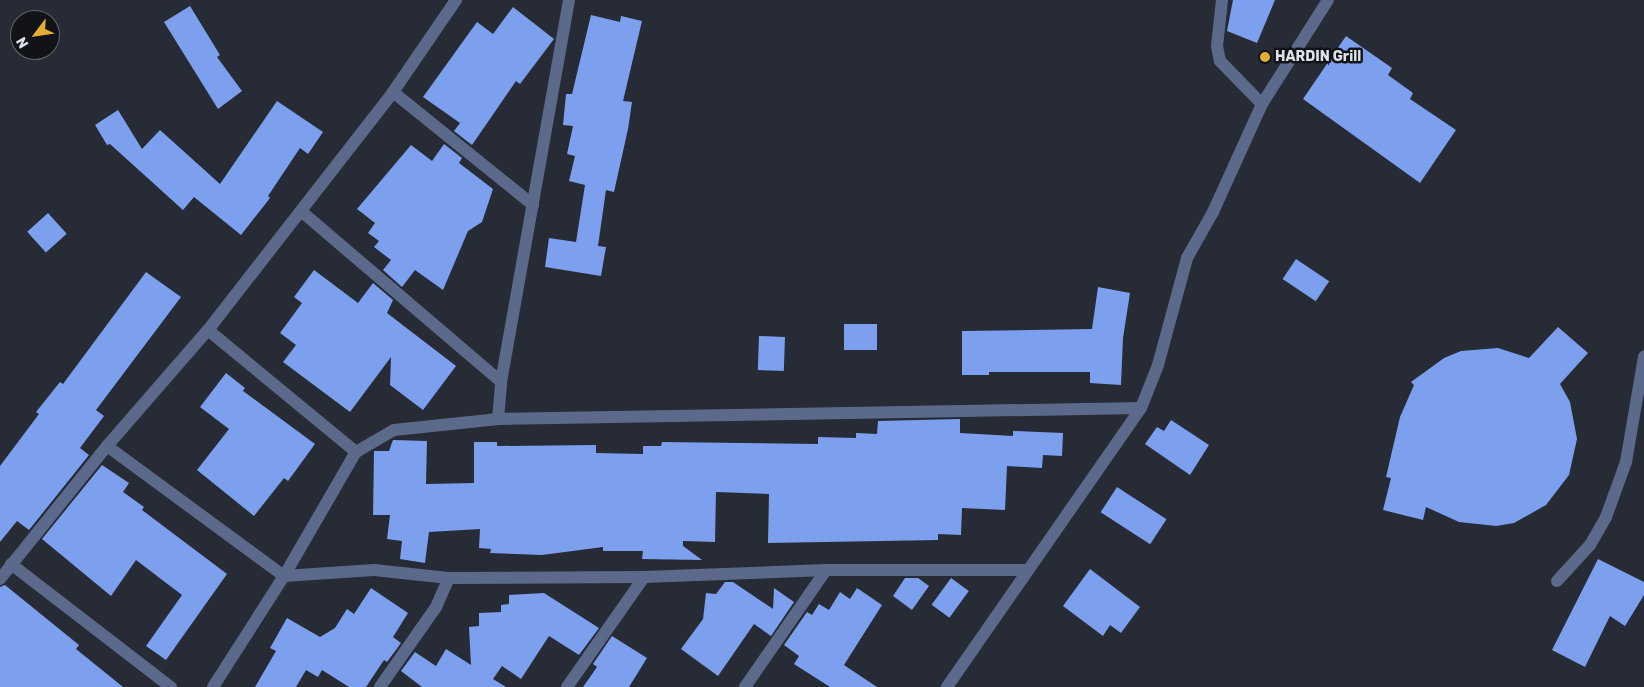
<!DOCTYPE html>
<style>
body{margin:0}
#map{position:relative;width:1644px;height:687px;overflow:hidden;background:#262b35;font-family:Rubik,sans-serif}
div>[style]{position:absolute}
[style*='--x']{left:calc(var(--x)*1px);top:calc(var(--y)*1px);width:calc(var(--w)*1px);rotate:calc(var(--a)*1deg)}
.building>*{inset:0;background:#7ca0ed;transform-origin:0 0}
.minor>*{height:12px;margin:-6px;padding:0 6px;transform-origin:6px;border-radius:6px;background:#5b6a8a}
.dots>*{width:14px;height:14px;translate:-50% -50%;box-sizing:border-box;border:2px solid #111318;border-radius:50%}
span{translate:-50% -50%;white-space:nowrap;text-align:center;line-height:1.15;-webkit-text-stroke:5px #111318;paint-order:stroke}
.poi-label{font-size:14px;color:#dee2e9;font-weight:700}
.left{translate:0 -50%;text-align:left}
.north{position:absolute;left:10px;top:10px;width:50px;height:50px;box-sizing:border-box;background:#111318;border:1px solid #63666c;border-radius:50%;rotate:239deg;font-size:14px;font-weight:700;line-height:20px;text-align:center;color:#dee2e9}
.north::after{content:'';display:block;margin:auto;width:18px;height:22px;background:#e2af34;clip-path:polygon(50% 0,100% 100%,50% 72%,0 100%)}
</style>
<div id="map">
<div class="building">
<i style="clip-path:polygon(1233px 0,1275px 0,1257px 43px,1227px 31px)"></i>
<i style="clip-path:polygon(190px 6px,220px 55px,217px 57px,242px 91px,218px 109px,164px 22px)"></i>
<i style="clip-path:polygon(513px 7px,554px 39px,520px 84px,516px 81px,472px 145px,454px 131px,460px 123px,423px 97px,477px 22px,493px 34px)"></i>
<i style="clip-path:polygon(591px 15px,620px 22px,621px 16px,642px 21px,623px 101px,632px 102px,628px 129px,614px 192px,606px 190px,598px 246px,606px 247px,601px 276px,545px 267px,549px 238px,576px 242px,585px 185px,569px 181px,575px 156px,567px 154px,573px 126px,563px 125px,566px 94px,572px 94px)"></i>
<i style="clip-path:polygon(1346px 36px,1392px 68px,1388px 75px,1413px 93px,1410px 99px,1456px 130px,1420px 183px,1303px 99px)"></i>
<i style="clip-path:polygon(277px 101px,323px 132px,308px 154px,300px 148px,268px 196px,270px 198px,241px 235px,194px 197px,183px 210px,110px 144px,107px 145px,95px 125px,118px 110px,142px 149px,160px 130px,220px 184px)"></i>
<i style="clip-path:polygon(444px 144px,462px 158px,459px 163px,493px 189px,482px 222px,468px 231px,443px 290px,415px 270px,402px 287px,383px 270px,391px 260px,374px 247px,379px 241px,368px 233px,375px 223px,357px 209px,411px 145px,432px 161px)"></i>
<i style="left:48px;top:213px;width:28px;height:28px;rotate:48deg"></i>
<i style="left:1296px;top:259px;width:40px;height:24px;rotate:34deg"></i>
<i style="clip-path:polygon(314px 270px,358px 303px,373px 283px,393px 300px,387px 313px,456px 366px,423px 410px,390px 385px,391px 357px,350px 412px,283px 362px,296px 345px,280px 333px,302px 303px,294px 297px)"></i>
<i style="clip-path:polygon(146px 272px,181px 297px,96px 410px,104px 416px,80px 448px,89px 455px,29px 530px,17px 521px,0 542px,0 466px,39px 414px,36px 412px,60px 382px,63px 384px)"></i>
<i style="clip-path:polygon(1098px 287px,1130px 293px,1123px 338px,1121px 385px,1090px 383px,1090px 372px,989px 372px,989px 375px,962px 375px,962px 331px,1092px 329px)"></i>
<i style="left:844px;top:324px;width:33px;height:26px"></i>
<i style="clip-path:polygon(1558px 327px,1588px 353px,1560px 384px,1570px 402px,1577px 439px,1569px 475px,1546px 505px,1514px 523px,1496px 526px,1459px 522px,1426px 507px,1423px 520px,1383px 510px,1391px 478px,1386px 477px,1400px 417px,1414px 385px,1411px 382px,1444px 358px,1461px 351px,1498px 348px,1529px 358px)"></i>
<i style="left:759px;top:336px;width:26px;height:34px;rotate:2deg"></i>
<i style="clip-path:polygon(226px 373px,245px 388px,243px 391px,315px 444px,288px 481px,284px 478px,254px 516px,197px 470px,229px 429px,200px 407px)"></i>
<i style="clip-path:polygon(960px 419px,960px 433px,1013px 436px,1013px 431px,1063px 433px,1062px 456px,1043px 455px,1042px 468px,1007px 466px,1005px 510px,962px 508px,961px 535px,938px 534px,938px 540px,768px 543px,769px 494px,716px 492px,715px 542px,683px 541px,683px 546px,702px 560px,642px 559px,643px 551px,603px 551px,603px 547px,542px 555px,490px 553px,491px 549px,479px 548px,480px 529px,429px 532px,425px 563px,400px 559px,402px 541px,387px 539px,390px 515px,373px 515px,374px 451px,389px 451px,393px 440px,427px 441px,426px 484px,474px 483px,474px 442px,497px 442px,497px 446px,596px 445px,596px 453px,643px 454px,643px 446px,661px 446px,662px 442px,818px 444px,818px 437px,856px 438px,856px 433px,877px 434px,878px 421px)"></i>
<i style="clip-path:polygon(1171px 420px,1209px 445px,1190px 475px,1145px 444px,1157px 427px,1164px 431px)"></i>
<i style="clip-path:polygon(102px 465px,129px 483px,123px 492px,144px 507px,142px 510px,227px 574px,166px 660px,146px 646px,182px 595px,136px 560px,111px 596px,42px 539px)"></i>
<i style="left:1117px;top:487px;width:59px;height:30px;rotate:33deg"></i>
<i style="clip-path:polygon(1598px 559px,1644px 582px,1644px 595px,1625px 626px,1610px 616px,1585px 667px,1552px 650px)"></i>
<i style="clip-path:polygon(1090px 569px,1140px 607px,1121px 633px,1110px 625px,1103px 636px,1063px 606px)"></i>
<i style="clip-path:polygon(905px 578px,918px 578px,929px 586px,912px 610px,893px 596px)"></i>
<i style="left:951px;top:578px;width:22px;height:33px;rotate:36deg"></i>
<i style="clip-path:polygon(725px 582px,733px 582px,773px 609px,774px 588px,794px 602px,771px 636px,754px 624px,718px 676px,681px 649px,703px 619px,706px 593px,716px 594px)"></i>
<i style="clip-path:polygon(5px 585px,79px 645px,76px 649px,123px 687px,0 687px,0 587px)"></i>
<i style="clip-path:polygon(371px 588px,408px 613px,393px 637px,401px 643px,387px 662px,384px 660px,366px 687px,349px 687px,322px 670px,318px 677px,306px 670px,296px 687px,255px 687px,276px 651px,270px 648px,287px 618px,320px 637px,335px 628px,347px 609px,354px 614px)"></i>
<i style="clip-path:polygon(857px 588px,882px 605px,844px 665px,877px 687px,830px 687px,794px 664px,799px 656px,784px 645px,807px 612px,812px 615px,819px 604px,829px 610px,840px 592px,850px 599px)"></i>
<i style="clip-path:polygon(544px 593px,599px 628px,579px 655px,549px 636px,521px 679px,502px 666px,493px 679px,506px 687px,422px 687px,401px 671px,415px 652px,436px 666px,446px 649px,471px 665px,469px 627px,479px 626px,479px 613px,501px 612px,501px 605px,509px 604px,509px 595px)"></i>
<i style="clip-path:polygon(612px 636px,647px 658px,629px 687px,583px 687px,597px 667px,593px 664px)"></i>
</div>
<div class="minor">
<i style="--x:1222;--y:0;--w:46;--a:96.2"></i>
<i style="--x:1217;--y:46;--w:15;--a:79"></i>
<i style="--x:1220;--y:61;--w:60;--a:45.7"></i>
<i style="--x:393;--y:92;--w:180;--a:38.9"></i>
<i style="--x:301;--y:211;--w:263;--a:40.5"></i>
<i style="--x:208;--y:330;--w:192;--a:39.5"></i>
<i style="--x:498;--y:419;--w:37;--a:-85"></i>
<i style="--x:501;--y:382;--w:388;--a:-79.9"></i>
<i style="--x:107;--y:446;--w:220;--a:36.3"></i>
<i style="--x:284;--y:576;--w:90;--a:-3.8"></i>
<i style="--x:374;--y:570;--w:75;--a:6.1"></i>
<i style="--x:449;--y:578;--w:195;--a:-0.3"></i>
<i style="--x:644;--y:577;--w:182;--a:-2.2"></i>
<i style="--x:826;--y:570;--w:201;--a:0"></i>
<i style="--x:11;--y:564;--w:202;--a:37.6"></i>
<i style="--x:0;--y:579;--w:171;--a:-51.2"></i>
<i style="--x:107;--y:446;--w:154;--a:-49"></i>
<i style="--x:208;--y:330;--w:301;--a:-52.1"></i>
<i style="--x:393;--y:92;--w:112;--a:-55.6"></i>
<i style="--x:1557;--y:581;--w:49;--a:-47.5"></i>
<i style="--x:1590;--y:545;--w:32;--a:-60"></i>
<i style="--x:1606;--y:517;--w:59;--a:-70"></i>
<i style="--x:1626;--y:462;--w:107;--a:-80.3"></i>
<i style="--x:213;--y:687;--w:132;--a:-57.4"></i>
<i style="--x:284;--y:576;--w:143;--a:-59.9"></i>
<i style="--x:356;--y:452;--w:44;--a:-30.1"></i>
<i style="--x:394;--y:430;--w:105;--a:-6"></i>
<i style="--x:498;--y:419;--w:643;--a:-0.98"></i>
<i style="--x:380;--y:687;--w:98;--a:-55"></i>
<i style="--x:436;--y:607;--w:32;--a:-66"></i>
<i style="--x:567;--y:687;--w:134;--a:-55"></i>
<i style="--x:745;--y:687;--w:142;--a:-55.3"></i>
<i style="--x:947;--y:687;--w:340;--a:-55.2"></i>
<i style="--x:1141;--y:408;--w:46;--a:-68.4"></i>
<i style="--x:1158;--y:365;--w:111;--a:-74.8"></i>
<i style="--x:1187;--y:258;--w:53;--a:-60.5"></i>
<i style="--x:1213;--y:212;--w:119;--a:-65.6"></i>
<i style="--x:1262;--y:104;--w:123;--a:-57.6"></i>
</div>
<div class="dots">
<i style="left:1265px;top:57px;background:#e2af34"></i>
</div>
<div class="poi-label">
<span class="left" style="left:1275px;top:57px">HARDIN Grill</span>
</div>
<div class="north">N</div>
</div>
